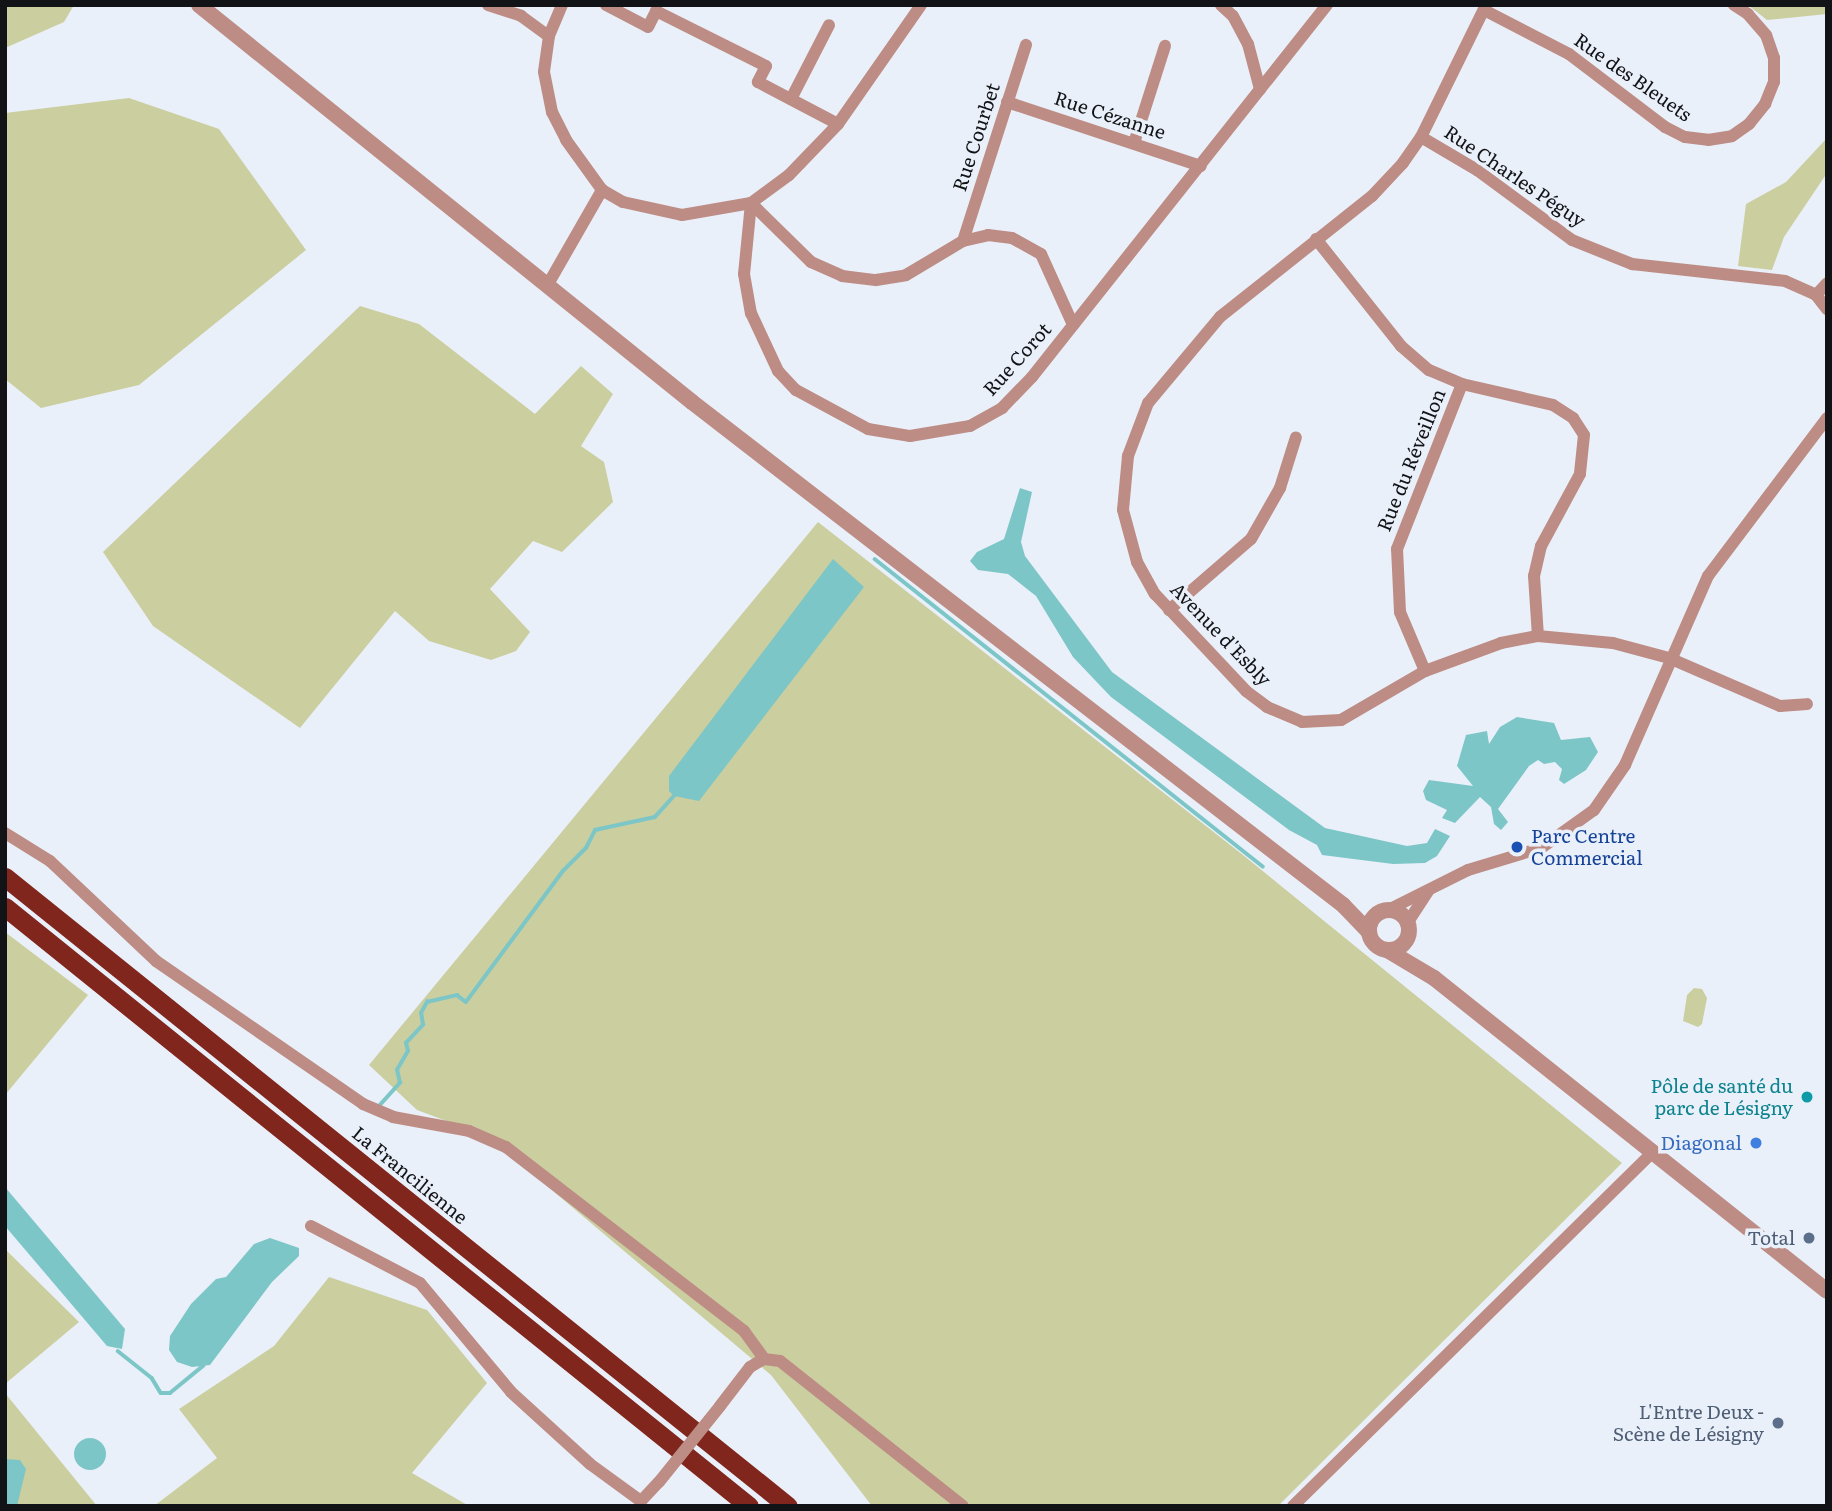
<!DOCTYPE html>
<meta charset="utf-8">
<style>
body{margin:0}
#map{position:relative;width:1832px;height:1511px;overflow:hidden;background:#eaf0fa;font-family:Literata,serif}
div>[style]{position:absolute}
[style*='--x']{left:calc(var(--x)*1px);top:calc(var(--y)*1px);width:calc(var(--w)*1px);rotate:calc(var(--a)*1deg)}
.green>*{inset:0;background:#cbce9f}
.water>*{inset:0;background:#7dc6c7}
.round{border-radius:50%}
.stream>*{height:3.5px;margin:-1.75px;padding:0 1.75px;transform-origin:1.75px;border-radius:1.75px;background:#7dc6c7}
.minor>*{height:12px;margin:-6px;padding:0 6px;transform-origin:6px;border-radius:6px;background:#bd8d85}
.tertiary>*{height:16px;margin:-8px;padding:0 8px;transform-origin:8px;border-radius:8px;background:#bd8d85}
.tertiary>.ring{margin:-8px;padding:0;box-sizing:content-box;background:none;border:16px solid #bd8d85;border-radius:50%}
.trunk>*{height:19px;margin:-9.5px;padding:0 9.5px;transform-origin:9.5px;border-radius:9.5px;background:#80261c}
.minor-bridge>*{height:12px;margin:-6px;padding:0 6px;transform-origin:6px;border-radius:6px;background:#bd8d85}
.dots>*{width:19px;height:19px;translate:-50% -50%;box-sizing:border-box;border:4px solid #eaf0fa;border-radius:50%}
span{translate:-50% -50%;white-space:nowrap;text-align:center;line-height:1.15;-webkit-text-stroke:7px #eaf0fa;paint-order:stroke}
.street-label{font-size:19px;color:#111316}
.transit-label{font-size:19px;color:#164399}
.left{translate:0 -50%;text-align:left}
.culture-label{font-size:19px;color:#0d838f}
.right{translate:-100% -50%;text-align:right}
.shop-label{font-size:19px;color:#366cbe}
.service-label{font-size:19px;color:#4e5e75}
.frame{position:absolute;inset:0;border:7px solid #111316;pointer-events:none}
</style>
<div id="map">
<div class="green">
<i style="clip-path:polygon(5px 5px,74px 5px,64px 22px,5px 48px)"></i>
<i style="clip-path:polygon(1748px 5px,1827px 5px,1827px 14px,1767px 20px)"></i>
<i style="clip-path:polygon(129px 98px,219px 129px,306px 250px,139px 385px,41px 408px,5px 379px,5px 113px)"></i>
<i style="clip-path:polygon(1827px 138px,1827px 173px,1784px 237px,1772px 270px,1738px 266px,1746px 204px,1786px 182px)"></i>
<i style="clip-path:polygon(360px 306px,419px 324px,535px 414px,581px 366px,613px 394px,581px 446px,604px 462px,613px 502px,562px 552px,533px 541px,490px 589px,530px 632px,516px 651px,491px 660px,429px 641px,395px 611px,300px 728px,153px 626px,103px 552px)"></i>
<i style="clip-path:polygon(818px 522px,1243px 855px,1622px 1163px,1278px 1506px,872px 1506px,771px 1375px,489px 1137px,417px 1110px,369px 1065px)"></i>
<i style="clip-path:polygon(5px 932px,88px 995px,5px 1095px)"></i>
<i style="clip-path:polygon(1694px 988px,1702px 989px,1707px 998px,1702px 1024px,1698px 1027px,1683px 1021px,1687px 995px)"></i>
<i style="clip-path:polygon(5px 1249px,79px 1322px,5px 1384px)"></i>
<i style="clip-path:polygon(329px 1277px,427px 1310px,487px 1383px,412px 1473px,469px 1506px,154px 1506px,217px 1458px,179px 1409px,274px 1346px)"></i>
<i style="clip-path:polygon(5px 1393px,97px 1506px,5px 1506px)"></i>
</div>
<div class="water">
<i style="clip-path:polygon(1020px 488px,1032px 492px,1021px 542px,1025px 556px,1112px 672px,1325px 828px,1407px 846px,1427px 843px,1435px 829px,1450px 836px,1437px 856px,1425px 863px,1393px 864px,1322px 855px,1317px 845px,1289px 830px,1111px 697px,1073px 657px,1036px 596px,1008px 574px,978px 570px,970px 561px,977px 552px,1004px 539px)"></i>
<i style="clip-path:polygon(833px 559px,864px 587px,699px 801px,674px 796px,669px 791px,669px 776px)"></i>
<i style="clip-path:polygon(1517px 717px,1554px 723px,1561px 740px,1590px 737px,1598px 752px,1586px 770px,1564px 784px,1559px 780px,1562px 769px,1555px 762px,1544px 764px,1538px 760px,1529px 766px,1498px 809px,1508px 822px,1501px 830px,1494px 824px,1491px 807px,1480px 797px,1455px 823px,1442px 818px,1447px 810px,1426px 800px,1423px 791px,1429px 780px,1473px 786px,1457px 766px,1466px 735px,1487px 731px,1489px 744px,1500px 727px)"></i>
<i style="clip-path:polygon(5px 1187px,125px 1329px,122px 1349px,107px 1346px,5px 1226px)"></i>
<i style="clip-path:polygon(270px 1238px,299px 1248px,299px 1256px,272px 1282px,210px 1365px,192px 1367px,177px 1362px,169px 1350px,170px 1336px,191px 1304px,216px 1279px,226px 1277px,254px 1244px)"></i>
<i class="round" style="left:74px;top:1438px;width:32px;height:32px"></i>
<i style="clip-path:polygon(5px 1459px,20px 1460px,26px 1469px,17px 1506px,5px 1506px)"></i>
</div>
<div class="stream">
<i style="--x:875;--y:559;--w:495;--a:38.4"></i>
<i style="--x:380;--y:1105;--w:30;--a:-48"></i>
<i style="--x:400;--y:1083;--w:13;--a:-103"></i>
<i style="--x:397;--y:1070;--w:22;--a:-60"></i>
<i style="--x:408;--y:1051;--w:8;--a:-104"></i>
<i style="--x:406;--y:1043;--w:25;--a:-47"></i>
<i style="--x:423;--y:1025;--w:12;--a:-99"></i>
<i style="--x:421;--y:1013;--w:13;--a:-61"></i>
<i style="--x:427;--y:1002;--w:31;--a:-13"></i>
<i style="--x:457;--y:995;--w:11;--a:38"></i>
<i style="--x:466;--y:1002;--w:163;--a:-53.5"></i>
<i style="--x:563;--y:871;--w:33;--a:-45"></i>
<i style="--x:586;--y:848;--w:20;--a:-63"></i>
<i style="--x:595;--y:830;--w:61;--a:-12.2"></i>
<i style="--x:655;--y:817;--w:28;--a:-48"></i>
<i style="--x:118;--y:1351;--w:43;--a:38.5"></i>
<i style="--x:152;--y:1378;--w:17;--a:59"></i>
<i style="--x:161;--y:1393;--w:9;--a:0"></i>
<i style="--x:170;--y:1393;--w:43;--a:-39.3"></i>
</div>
<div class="minor">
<i style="--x:488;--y:5;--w:35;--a:18"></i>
<i style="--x:521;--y:16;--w:34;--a:36"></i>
<i style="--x:562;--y:5;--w:34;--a:113"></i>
<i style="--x:549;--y:36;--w:36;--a:98"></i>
<i style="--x:544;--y:72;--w:41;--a:78.7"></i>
<i style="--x:552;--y:112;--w:31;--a:63"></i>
<i style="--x:566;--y:140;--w:62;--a:54.2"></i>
<i style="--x:602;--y:190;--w:24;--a:30"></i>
<i style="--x:623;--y:202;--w:60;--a:12.4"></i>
<i style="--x:682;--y:215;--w:70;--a:-9.9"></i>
<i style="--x:751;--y:203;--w:47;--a:-36.4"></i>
<i style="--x:789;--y:175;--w:71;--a:-46.1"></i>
<i style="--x:838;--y:124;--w:145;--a:-55.1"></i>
<i style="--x:606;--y:5;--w:47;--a:27.6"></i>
<i style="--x:648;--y:27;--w:18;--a:-63"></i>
<i style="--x:656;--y:11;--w:123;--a:26.6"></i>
<i style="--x:766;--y:66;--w:18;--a:117"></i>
<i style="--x:758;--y:82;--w:90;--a:27.7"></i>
<i style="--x:1221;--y:5;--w:16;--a:43"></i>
<i style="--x:1233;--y:16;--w:32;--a:62"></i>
<i style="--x:1248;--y:44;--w:47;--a:75.1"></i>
<i style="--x:1486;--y:5;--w:147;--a:116.2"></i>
<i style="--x:1421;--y:137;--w:32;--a:125"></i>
<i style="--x:1403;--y:163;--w:45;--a:133.2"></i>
<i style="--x:1372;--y:196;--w:194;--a:141.5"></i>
<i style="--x:1220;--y:317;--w:112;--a:129.9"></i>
<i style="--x:1148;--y:403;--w:57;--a:110.7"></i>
<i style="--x:1128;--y:456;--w:54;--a:95.3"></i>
<i style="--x:1123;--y:510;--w:54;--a:74.9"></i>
<i style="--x:1137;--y:562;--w:37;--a:61"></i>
<i style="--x:1155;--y:594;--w:133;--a:46.8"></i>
<i style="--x:1246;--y:691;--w:26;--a:37"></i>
<i style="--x:1267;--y:707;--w:38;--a:23"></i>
<i style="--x:1302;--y:722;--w:39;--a:-3"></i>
<i style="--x:1341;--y:720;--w:97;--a:-30.3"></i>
<i style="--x:1425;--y:671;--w:81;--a:-20.2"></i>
<i style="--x:1501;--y:643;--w:38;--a:-11"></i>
<i style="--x:1538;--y:636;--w:75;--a:5.3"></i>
<i style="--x:1613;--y:643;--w:58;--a:15"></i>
<i style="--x:1669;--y:658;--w:121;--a:23.4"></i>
<i style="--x:1780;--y:706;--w:27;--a:-4"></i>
<i style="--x:1484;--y:10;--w:96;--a:27.4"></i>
<i style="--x:1569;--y:54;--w:121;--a:37.2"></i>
<i style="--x:1665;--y:127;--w:22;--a:27"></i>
<i style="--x:1685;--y:137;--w:23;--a:7"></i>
<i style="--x:1708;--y:140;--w:24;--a:-9"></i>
<i style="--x:1732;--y:136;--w:21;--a:-35"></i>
<i style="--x:1749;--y:124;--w:26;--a:-51"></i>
<i style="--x:1765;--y:104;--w:24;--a:-68"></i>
<i style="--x:1774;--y:82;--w:24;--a:-90"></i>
<i style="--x:1774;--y:58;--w:24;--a:-109"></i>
<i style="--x:1766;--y:35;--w:28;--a:-131"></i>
<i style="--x:1748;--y:14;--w:17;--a:-147"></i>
<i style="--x:791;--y:99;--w:83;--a:-62.8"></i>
<i style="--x:1007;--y:102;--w:204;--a:18.3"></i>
<i style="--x:1421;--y:137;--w:65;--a:30.5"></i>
<i style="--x:1477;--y:170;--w:118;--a:36.4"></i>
<i style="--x:1572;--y:240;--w:65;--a:21.8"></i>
<i style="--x:1632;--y:264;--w:154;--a:6.3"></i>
<i style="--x:1785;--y:281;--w:34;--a:24"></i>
<i style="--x:1816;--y:295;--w:18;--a:52"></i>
<i style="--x:1134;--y:143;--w:102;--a:-72.3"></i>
<i style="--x:751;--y:203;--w:71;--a:95.6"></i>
<i style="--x:744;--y:274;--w:40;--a:80"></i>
<i style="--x:751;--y:313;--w:64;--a:65"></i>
<i style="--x:778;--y:371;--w:26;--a:47"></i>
<i style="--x:796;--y:390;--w:82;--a:28.4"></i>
<i style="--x:868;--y:429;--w:43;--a:9.5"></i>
<i style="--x:910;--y:436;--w:61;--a:-9.5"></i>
<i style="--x:970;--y:426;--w:37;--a:-29"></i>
<i style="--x:1002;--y:408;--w:43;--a:-45.9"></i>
<i style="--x:1032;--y:377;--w:475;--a:-51.6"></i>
<i style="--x:751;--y:203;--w:84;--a:44.5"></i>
<i style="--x:811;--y:262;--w:34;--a:24"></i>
<i style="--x:842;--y:276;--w:34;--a:7"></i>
<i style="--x:876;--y:280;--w:30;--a:-9"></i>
<i style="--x:906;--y:275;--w:66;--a:-30.8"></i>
<i style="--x:963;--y:241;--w:26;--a:-13"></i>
<i style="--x:988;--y:235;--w:24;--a:7"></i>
<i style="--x:1012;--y:238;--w:33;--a:29"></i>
<i style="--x:1041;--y:254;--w:78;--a:65.7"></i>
<i style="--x:1316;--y:239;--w:137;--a:51.5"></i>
<i style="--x:1401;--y:346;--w:37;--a:41"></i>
<i style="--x:1429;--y:370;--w:36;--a:23"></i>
<i style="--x:1462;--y:384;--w:93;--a:13"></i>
<i style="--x:1553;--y:405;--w:24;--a:33"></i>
<i style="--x:1573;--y:418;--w:20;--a:57"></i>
<i style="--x:1584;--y:435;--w:39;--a:96"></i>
<i style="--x:1580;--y:474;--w:82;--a:118.4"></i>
<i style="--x:1541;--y:546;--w:31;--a:103"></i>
<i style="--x:1534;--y:576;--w:60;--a:86.2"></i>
<i style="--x:963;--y:241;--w:206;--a:-72.2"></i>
<i style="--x:547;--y:286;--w:111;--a:-60.2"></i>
<i style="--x:1816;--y:295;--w:16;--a:-47"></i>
<i style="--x:1169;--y:610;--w:108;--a:-40.9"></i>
<i style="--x:1251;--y:539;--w:59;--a:-60.4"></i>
<i style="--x:1280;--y:488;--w:53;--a:-72.6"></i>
<i style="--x:1425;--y:671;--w:64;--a:-113"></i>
<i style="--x:1400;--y:612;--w:63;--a:-92.7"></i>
<i style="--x:1397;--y:549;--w:177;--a:-68.5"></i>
<i style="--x:5;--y:833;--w:53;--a:31.9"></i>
<i style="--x:50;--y:861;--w:146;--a:43.3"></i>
<i style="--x:156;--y:961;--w:252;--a:34.6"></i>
<i style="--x:363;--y:1104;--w:33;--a:23"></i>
<i style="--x:393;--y:1117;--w:77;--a:10.4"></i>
<i style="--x:469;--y:1131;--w:40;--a:23.4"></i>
<i style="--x:506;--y:1147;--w:301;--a:37.7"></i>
<i style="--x:744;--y:1331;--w:34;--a:54"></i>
<i style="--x:1390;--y:909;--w:87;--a:-26.6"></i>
<i style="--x:1468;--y:870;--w:76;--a:-16.8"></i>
<i style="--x:1541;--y:848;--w:65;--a:-35.6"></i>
<i style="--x:1594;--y:810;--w:55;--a:-55.4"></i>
<i style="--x:1625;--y:765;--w:206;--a:-66.3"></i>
<i style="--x:1708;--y:576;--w:198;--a:-53"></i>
<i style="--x:1408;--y:922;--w:38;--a:-57"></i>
<i style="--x:311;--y:1226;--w:123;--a:27.6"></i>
<i style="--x:420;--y:1283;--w:142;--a:50.1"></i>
<i style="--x:511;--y:1392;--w:107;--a:42.3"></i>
<i style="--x:590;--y:1464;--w:63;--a:36"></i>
<i style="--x:641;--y:1501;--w:26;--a:-47"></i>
<i style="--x:720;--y:1406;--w:49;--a:-52.4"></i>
<i style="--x:750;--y:1367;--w:16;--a:-30"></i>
<i style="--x:764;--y:1359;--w:16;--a:7"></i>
<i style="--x:780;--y:1361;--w:233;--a:38.4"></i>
<i style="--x:1293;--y:1506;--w:503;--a:-44.52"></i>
</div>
<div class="tertiary">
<i style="--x:199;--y:5;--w:633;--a:38.84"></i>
<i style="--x:692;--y:402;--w:823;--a:37.69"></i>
<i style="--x:1343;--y:905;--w:37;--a:46"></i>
<i class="ring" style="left:1369px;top:910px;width:24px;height:24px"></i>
<i style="--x:1387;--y:950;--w:55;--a:30.8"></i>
<i style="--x:1434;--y:978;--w:502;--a:38.54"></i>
</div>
<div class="trunk">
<i style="--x:5;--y:877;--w:1004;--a:38.78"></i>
<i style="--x:5;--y:907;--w:955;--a:38.84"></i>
</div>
<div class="minor-bridge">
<i style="--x:659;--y:1482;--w:97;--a:-51.2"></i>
</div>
<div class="dots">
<i style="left:1517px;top:847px;background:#1a4fb4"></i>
<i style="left:1807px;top:1097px;background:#0f9aa8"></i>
<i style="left:1756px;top:1143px;background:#3f7fe0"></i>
<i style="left:1809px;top:1238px;background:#5c6f8a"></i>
<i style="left:1778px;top:1423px;background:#5c6f8a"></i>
</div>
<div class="street-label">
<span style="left:1633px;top:77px;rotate:35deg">Rue des Bleuets</span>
<span style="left:1110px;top:115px;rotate:18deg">Rue Cézanne</span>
<span style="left:976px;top:137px;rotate:-72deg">Rue Courbet</span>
<span style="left:1515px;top:176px;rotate:34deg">Rue Charles Péguy</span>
<span style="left:1017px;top:359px;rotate:-48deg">Rue Corot</span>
<span style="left:1411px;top:460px;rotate:-68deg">Rue du Réveillon</span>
<span style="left:1221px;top:634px;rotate:46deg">Avenue d'Esbly</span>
<span style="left:410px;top:1175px;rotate:39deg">La Francilienne</span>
</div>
<div class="transit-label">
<span class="left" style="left:1531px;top:847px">Parc Centre<br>Commercial</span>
</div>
<div class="culture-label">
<span class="right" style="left:1793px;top:1097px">Pôle de santé du<br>parc de Lésigny</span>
</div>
<div class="shop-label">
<span class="right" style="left:1742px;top:1143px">Diagonal</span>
</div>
<div class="service-label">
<span class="right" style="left:1795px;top:1238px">Total</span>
<span class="right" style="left:1764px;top:1423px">L'Entre Deux -<br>Scène de Lésigny</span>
</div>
<div class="frame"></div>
</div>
